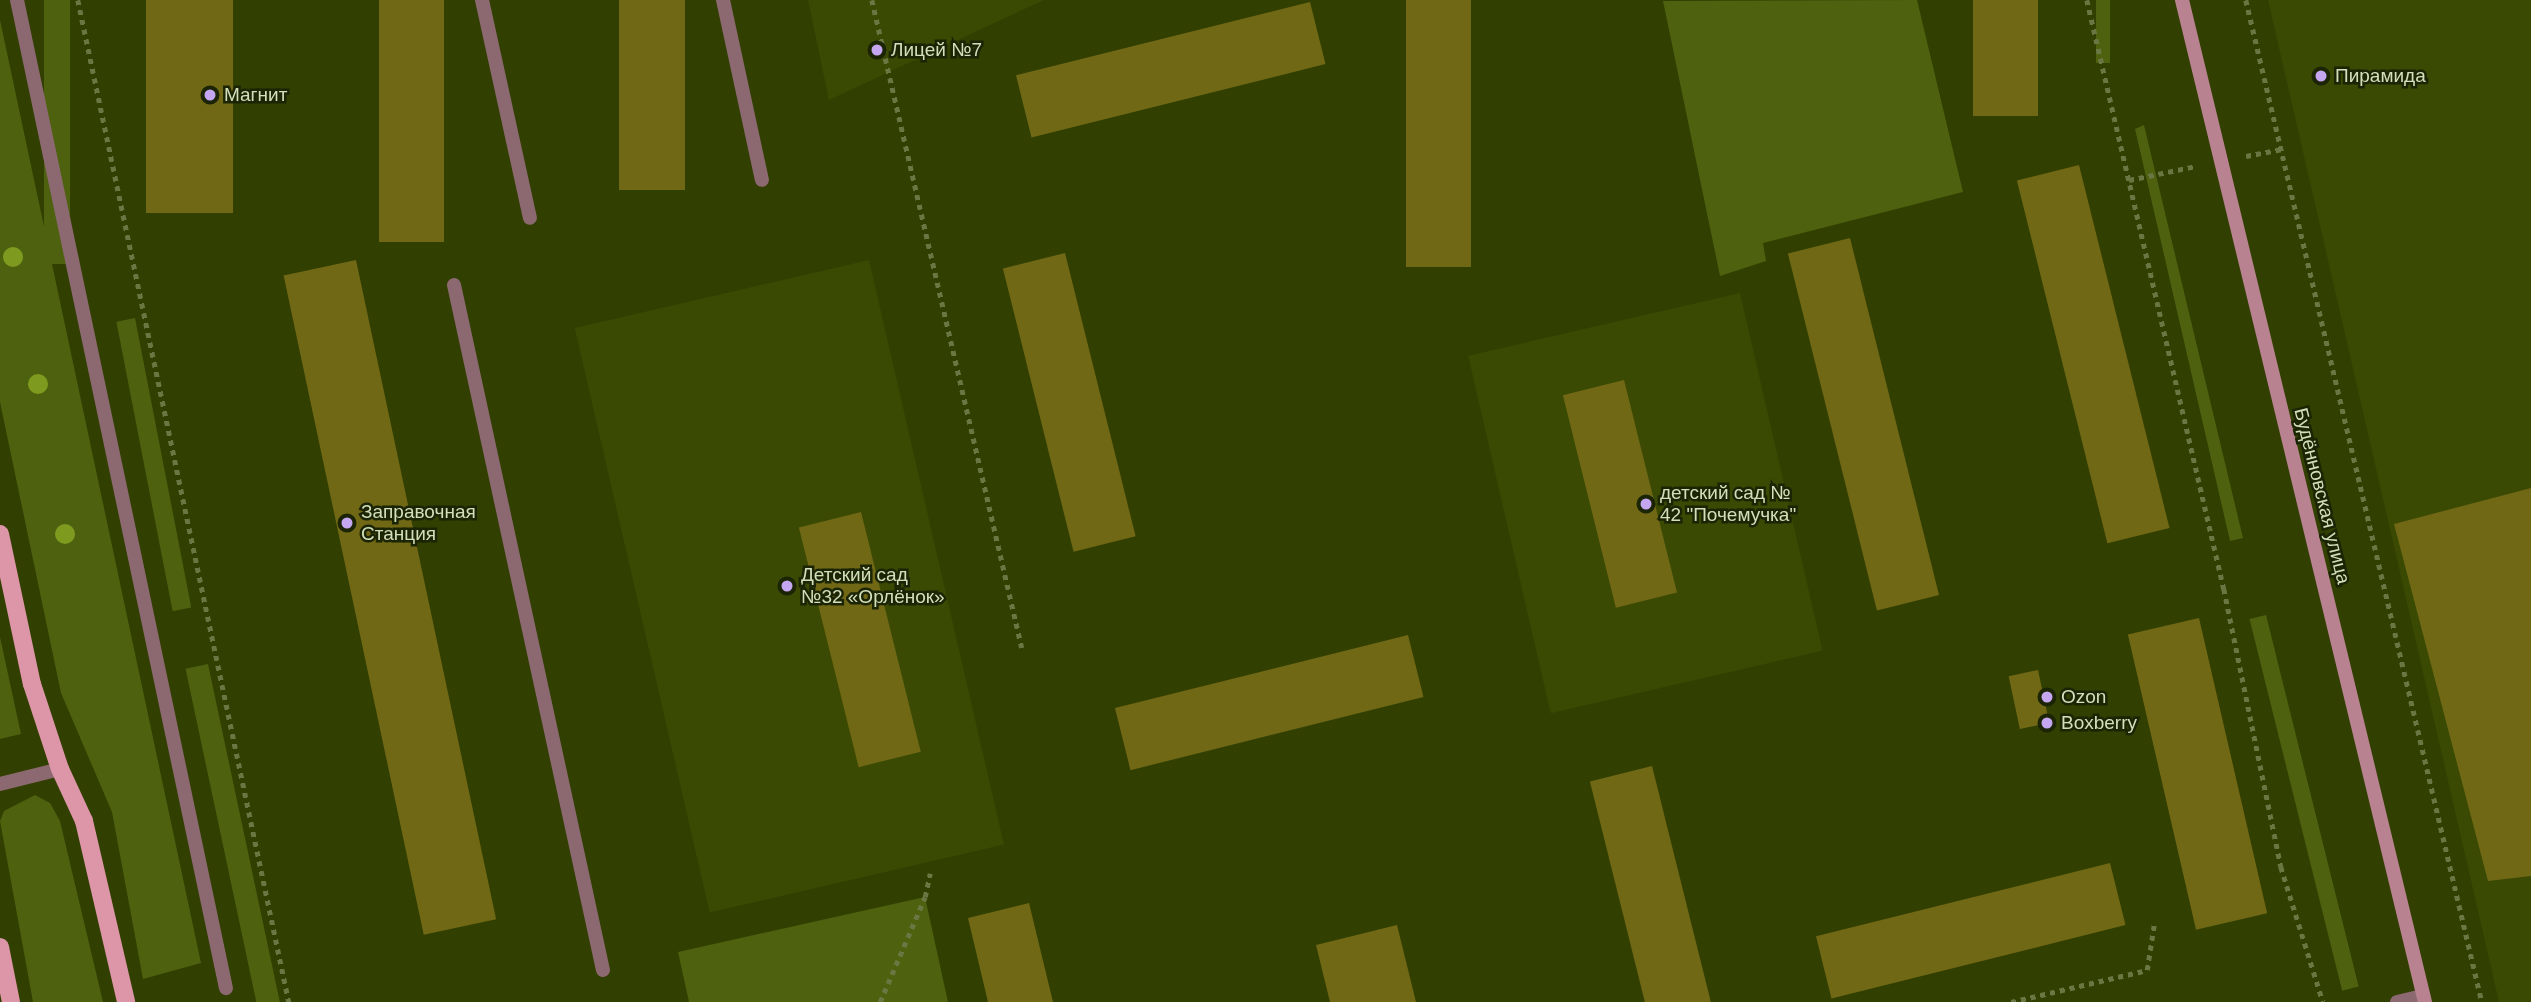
<!DOCTYPE html>
<meta charset="utf-8">
<style>
body{margin:0}
#map{position:relative;width:2531px;height:1002px;overflow:hidden;background:#313f01;font-family:Arial,sans-serif}
div>[style]{position:absolute}
[style*='--x']{left:calc(var(--x)*1px);top:calc(var(--y)*1px);width:calc(var(--w)*1px);rotate:calc(var(--a)*1deg)}
.built>*{inset:0;background:#3a4a03;transform-origin:0 0}
.green>*{inset:0;background:#4e610f;transform-origin:0 0}
.building>*{inset:0;background:#716816;transform-origin:0 0}
.path>*{height:4.5px;margin-top:-2.25px;transform-origin:0;background:repeating-linear-gradient(90deg,#6a7742 0 5px,transparent 0 10px)}
.lane>*{height:14px;margin:-7px;padding:0 7px;transform-origin:7px;border-radius:7px;background:#8c6871}
.street>*{height:14px;margin:-7px;padding:0 7px;transform-origin:7px;border-radius:7px;background:#8c6871}
.secondary>*{height:14px;margin:-7px;padding:0 7px;transform-origin:7px;border-radius:7px;background:#b98290}
.primary>*{height:18px;margin:-9px;padding:0 9px;transform-origin:9px;border-radius:9px;background:#dd95a8}
.trees>*{width:20px;height:20px;margin:-10px;border-radius:50%;background:#7e9b20}
.dots>*{width:19px;height:19px;translate:-50% -50%;box-sizing:border-box;border:4px solid #1b2404;border-radius:50%}
span{translate:-50% -50%;white-space:nowrap;text-align:center;line-height:1.15;-webkit-text-stroke:5px #1b2404;paint-order:stroke}
.poi-label{font-size:19px;color:#d3dfba}
.left{translate:0 -50%;text-align:left}
.street-label{font-size:19px;color:#d3dfba}
</style>
<div id="map">
<div class="built">
<i style="clip-path:polygon(808px 0,1044px 0,829px 100px)"></i>
<i style="clip-path:polygon(2268px 0,2531px 0,2531px 1002px,2499px 1002px)"></i>
<i style="left:869px;top:260px;width:600px;height:302px;rotate:77deg"></i>
<i style="left:1740px;top:293px;width:367px;height:279px;rotate:77deg"></i>
</div>
<div class="green">
<i style="left:44px;top:0;width:26px;height:264px"></i>
<i style="clip-path:polygon(1917px 0,1963px 192px,1763px 243px,1766px 261px,1720px 276px,1663px 1px)"></i>
<i style="left:2096px;top:0;width:14px;height:63px"></i>
<i style="clip-path:polygon(0 20px,201px 963px,143px 979px,112px 812px,61px 693px,0 402px)"></i>
<i style="clip-path:polygon(2144px 125px,2243px 538px,2230px 541px,2135px 129px)"></i>
<i style="left:135px;top:318px;width:295px;height:19px;rotate:79deg"></i>
<i style="left:2266px;top:615px;width:383px;height:17px;rotate:76deg"></i>
<i style="clip-path:polygon(0 637px,21px 734px,0 739px)"></i>
<i style="left:208px;top:664px;width:346px;height:23px;rotate:78deg"></i>
<i style="clip-path:polygon(35px 795px,50px 803px,60px 821px,103px 1002px,33px 1002px,0 821px,4px 811px)"></i>
<i style="clip-path:polygon(925px 897px,948px 1002px,689px 1002px,678px 952px)"></i>
</div>
<div class="building">
<i style="left:146px;top:0;width:87px;height:213px"></i>
<i style="left:379px;top:0;width:65px;height:242px"></i>
<i style="left:619px;top:0;width:66px;height:190px"></i>
<i style="left:1406px;top:0;width:65px;height:267px"></i>
<i style="left:1973px;top:0;width:65px;height:116px"></i>
<i style="left:1310px;top:2px;width:64px;height:303px;rotate:76deg"></i>
<i style="left:2079px;top:165px;width:374px;height:64px;rotate:76deg"></i>
<i style="left:1850px;top:238px;width:368px;height:64px;rotate:76deg"></i>
<i style="left:1065px;top:253px;width:292px;height:64px;rotate:76deg"></i>
<i style="left:356px;top:260px;width:674px;height:74px;rotate:78deg"></i>
<i style="left:1624px;top:380px;width:219px;height:63px;rotate:76deg"></i>
<i style="clip-path:polygon(2531px 488px,2531px 876px,2488px 881px,2394px 524px)"></i>
<i style="left:861px;top:512px;width:247px;height:64px;rotate:76deg"></i>
<i style="left:2199px;top:618px;width:303px;height:73px;rotate:77deg"></i>
<i style="left:1408px;top:635px;width:64px;height:302px;rotate:76deg"></i>
<i style="left:2038px;top:670px;width:54px;height:30px;rotate:78deg"></i>
<i style="left:1652px;top:766px;width:243px;height:64px;rotate:76deg"></i>
<i style="left:2110px;top:863px;width:64px;height:303px;rotate:76deg"></i>
<i style="clip-path:polygon(1029px 903px,1053px 1002px,988px 1002px,968px 918px)"></i>
<i style="clip-path:polygon(1397px 925px,1416px 1002px,1330px 1002px,1316px 945px)"></i>
</div>
<div class="path">
<i style="--x:78;--y:0;--w:1024;--a:78.11"></i>
<i style="--x:872;--y:0;--w:665;--a:76.97"></i>
<i style="--x:2087;--y:0;--w:605;--a:76.91"></i>
<i style="--x:2224;--y:589;--w:284;--a:78.4"></i>
<i style="--x:2281;--y:867;--w:141;--a:72.7"></i>
<i style="--x:2246;--y:0;--w:1029;--a:76.75"></i>
<i style="--x:2246;--y:156;--w:37;--a:-11"></i>
<i style="--x:2129;--y:180;--w:68;--a:-11.8"></i>
<i style="--x:880;--y:1002;--w:114;--a:-66.8"></i>
<i style="--x:925;--y:897;--w:24;--a:-78"></i>
<i style="--x:2011;--y:1002;--w:140;--a:-13.2"></i>
<i style="--x:2147;--y:970;--w:46;--a:-81.2"></i>
</div>
<div class="lane">
<i style="--x:17;--y:0;--w:1010;--a:78.06"></i>
<i style="--x:482;--y:0;--w:223;--a:77.6"></i>
<i style="--x:723;--y:0;--w:184;--a:77.8"></i>
<i style="--x:454;--y:285;--w:701;--a:77.73"></i>
<i style="--x:2397;--y:1002;--w:27;--a:-13"></i>
</div>
<div class="street">
<i style="--x:0;--y:784;--w:62;--a:-14"></i>
</div>
<div class="secondary">
<i style="--x:2182;--y:0;--w:1031;--a:76.37"></i>
</div>
<div class="primary">
<i style="--x:0;--y:534;--w:153;--a:78"></i>
<i style="--x:32;--y:684;--w:89;--a:71.8"></i>
<i style="--x:60;--y:769;--w:57;--a:65.2"></i>
<i style="--x:84;--y:821;--w:186;--a:76.9"></i>
<i style="--x:0;--y:947;--w:56;--a:78.7"></i>
</div>
<div class="trees">
<i style="left:13px;top:257px"></i>
<i style="left:38px;top:384px"></i>
<i style="left:65px;top:534px"></i>
</div>
<div class="dots">
<i style="left:877px;top:50px;background:#c5a7f1"></i>
<i style="left:2321px;top:76px;background:#c5a7f1"></i>
<i style="left:210px;top:95px;background:#c5a7f1"></i>
<i style="left:1646px;top:504px;background:#c5a7f1"></i>
<i style="left:347px;top:523px;background:#c5a7f1"></i>
<i style="left:787px;top:586px;background:#c5a7f1"></i>
<i style="left:2047px;top:697px;background:#c5a7f1"></i>
<i style="left:2047px;top:723px;background:#c5a7f1"></i>
</div>
<div class="poi-label">
<span class="left" style="left:891px;top:50px">Лицей №7</span>
<span class="left" style="left:2335px;top:76px">Пирамида</span>
<span class="left" style="left:224px;top:95px">Магнит</span>
<span class="left" style="left:1660px;top:504px">детский сад №<br>42 "Почемучка"</span>
<span class="left" style="left:361px;top:523px">Заправочная<br>Станция</span>
<span class="left" style="left:801px;top:586px">Детский сад<br>№32 «Орлёнок»</span>
<span class="left" style="left:2061px;top:697px">Ozon</span>
<span class="left" style="left:2061px;top:723px">Boxberry</span>
</div>
<div class="street-label">
<span style="left:2322px;top:496px;rotate:76deg">Будённовская улица</span>
</div>
</div>
